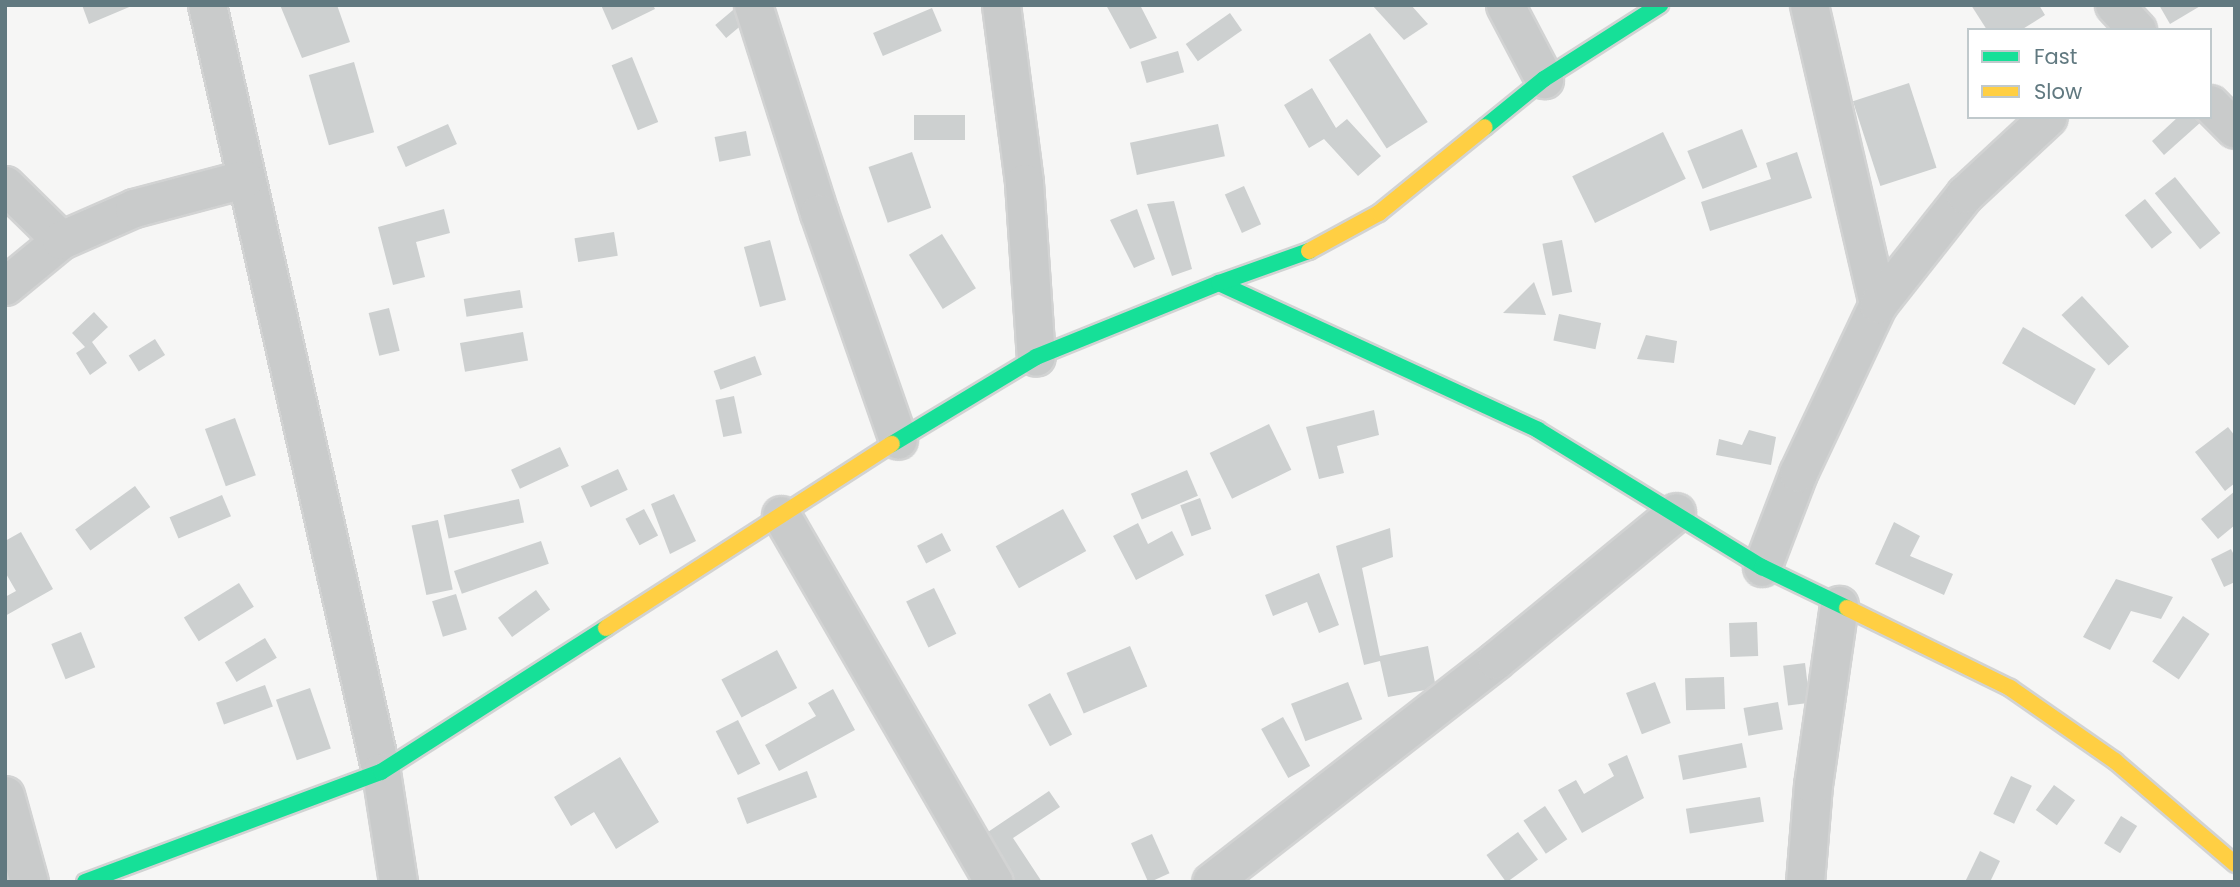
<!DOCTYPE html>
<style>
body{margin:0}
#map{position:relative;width:2240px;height:887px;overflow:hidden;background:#f6f6f5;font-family:Poppins,sans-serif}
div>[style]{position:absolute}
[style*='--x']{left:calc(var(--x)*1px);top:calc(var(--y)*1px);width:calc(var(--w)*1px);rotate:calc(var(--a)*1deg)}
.building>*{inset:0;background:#cdd0d0;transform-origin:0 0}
.roads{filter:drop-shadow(2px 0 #d2d3d3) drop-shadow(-2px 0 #d2d3d3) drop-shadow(0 2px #d2d3d3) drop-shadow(0 -2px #d2d3d3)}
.street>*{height:37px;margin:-18.5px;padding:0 18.5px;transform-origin:18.5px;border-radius:18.5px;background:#c9cbcb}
.fast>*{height:16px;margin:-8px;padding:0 8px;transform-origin:8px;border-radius:8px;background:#16e098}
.slow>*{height:16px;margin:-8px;padding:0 8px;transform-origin:8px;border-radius:8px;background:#ffcf43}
span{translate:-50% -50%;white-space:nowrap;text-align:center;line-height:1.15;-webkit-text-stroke:7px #fff;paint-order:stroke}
.frame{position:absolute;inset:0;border:7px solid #617980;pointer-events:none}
.legend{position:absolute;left:1967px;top:28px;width:245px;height:91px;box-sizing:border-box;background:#fff;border:2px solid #c0c9cc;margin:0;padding:9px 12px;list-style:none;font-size:21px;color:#617980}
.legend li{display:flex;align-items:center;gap:14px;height:35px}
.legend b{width:35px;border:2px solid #c0c9cc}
</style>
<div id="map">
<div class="building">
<i style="clip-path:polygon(82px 5px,134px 5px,89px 24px)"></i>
<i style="clip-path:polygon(280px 5px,337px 5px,350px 42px,302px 58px)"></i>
<i style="clip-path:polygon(601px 5px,653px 5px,655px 9px,612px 30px)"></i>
<i style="left:739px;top:5px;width:17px;height:31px;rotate:50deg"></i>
<i style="clip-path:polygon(1106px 5px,1140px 5px,1157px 38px,1130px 49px)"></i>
<i style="clip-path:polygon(1372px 5px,1411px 5px,1428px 24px,1404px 40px)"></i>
<i style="clip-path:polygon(1971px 5px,2039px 5px,2045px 15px,2021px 30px,1987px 30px)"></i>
<i style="clip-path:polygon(2159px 5px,2202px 5px,2170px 24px)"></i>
<i style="left:932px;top:8px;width:25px;height:64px;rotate:67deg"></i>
<i style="left:1230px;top:13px;width:21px;height:54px;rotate:55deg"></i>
<i style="left:1370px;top:33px;width:106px;height:49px;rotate:57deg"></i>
<i style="left:1178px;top:51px;width:22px;height:39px;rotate:74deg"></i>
<i style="left:632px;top:57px;width:70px;height:22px;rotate:68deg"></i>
<i style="left:354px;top:62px;width:73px;height:47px;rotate:74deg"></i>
<i style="left:1909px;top:83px;width:89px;height:59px;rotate:72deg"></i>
<i style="clip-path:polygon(1312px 88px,1336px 128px,1347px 119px,1381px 156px,1358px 176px,1324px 139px,1309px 148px,1284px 105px)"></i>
<i style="left:914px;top:115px;width:51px;height:25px"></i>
<i style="clip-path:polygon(2178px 117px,2197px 117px,2201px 122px,2164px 155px,2152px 141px)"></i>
<i style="left:448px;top:124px;width:22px;height:56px;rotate:66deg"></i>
<i style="left:1218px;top:124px;width:33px;height:90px;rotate:78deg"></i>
<i style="left:1742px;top:129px;width:41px;height:59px;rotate:68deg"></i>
<i style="left:746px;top:131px;width:25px;height:32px;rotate:79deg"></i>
<i style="left:1663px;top:132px;width:52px;height:101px;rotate:64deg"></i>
<i style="left:912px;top:152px;width:59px;height:46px;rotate:71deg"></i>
<i style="clip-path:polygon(1797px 152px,1812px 198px,1710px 231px,1701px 202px,1771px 179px,1766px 163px)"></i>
<i style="left:2175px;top:177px;width:72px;height:26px;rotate:51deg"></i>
<i style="left:1244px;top:186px;width:42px;height:21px;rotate:66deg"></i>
<i style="left:2145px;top:199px;width:43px;height:26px;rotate:51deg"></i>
<i style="clip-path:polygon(1174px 201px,1192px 269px,1172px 276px,1147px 204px)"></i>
<i style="clip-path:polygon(444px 209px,450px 233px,416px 242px,425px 277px,393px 285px,378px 227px)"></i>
<i style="clip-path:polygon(1137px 209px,1155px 259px,1134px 268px,1110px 220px)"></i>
<i style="left:614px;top:232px;width:24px;height:40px;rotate:81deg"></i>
<i style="left:942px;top:234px;width:64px;height:39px;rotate:58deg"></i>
<i style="left:770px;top:240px;width:62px;height:27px;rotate:75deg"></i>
<i style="left:1562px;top:240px;width:53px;height:20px;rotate:79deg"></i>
<i style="clip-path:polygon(1534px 282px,1546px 315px,1503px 313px)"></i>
<i style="left:520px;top:290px;width:18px;height:57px;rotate:81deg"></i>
<i style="left:2082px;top:296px;width:69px;height:28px;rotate:47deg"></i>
<i style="left:389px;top:308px;width:44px;height:21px;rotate:76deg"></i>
<i style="clip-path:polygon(94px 312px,108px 327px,92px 342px,107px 363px,90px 375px,76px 353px,85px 347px,72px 333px)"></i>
<i style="left:1559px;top:314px;width:43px;height:27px;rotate:12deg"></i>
<i style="left:2023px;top:327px;width:84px;height:42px;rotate:30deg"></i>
<i style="left:523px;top:332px;width:29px;height:64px;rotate:80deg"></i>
<i style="clip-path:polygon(1646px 335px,1677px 341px,1674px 363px,1637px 359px)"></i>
<i style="left:155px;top:339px;width:19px;height:31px;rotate:58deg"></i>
<i style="left:755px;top:356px;width:20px;height:44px;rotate:70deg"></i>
<i style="left:734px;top:396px;width:38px;height:19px;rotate:78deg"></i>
<i style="clip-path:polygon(1374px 410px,1379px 435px,1337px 446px,1344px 473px,1319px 479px,1306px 427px)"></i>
<i style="left:235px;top:418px;width:61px;height:32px;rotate:70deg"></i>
<i style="left:1269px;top:424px;width:51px;height:66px;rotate:64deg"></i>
<i style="clip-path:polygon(2228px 427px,2235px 436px,2235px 483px,2225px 491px,2195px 452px)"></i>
<i style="clip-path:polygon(1749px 430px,1776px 437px,1771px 465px,1716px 455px,1719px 439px,1742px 445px)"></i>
<i style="left:560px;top:447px;width:21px;height:54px;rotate:65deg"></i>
<i style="left:618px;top:469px;width:23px;height:41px;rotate:65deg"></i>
<i style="left:1187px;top:470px;width:28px;height:61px;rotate:67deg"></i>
<i style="left:135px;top:486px;width:26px;height:74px;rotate:54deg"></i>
<i style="clip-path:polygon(2235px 491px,2235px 525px,2218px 539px,2201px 519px)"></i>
<i style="clip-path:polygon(674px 494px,696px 541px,670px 554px,651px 504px)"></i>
<i style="left:222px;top:495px;width:23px;height:57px;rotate:67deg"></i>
<i style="left:1200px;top:498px;width:33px;height:21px;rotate:70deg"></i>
<i style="left:519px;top:499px;width:24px;height:77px;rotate:78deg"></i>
<i style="left:644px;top:509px;width:30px;height:21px;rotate:62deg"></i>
<i style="left:1063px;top:509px;width:48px;height:77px;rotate:61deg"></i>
<i style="left:438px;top:520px;width:71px;height:27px;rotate:78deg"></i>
<i style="clip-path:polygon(1894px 522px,1920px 536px,1910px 556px,1953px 574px,1944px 595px,1875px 564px)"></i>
<i style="clip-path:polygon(1138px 523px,1148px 544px,1172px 531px,1184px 555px,1136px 580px,1113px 536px)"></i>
<i style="clip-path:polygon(1390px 528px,1393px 557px,1362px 568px,1380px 656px,1428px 646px,1436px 688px,1388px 697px,1380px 661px,1364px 665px,1336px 546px)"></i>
<i style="clip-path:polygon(21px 532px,53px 589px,5px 616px,5px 597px,16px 591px,5px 572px,5px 541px)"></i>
<i style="left:942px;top:533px;width:20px;height:28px;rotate:63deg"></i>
<i style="left:541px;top:541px;width:24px;height:92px;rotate:71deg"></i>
<i style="clip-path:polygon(2231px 549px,2235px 557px,2235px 582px,2224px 587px,2211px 559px)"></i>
<i style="clip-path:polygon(1319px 573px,1339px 625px,1319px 633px,1307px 602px,1273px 616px,1265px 595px)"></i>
<i style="clip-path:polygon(2116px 579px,2173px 597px,2161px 619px,2131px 611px,2110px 650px,2083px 637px)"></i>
<i style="left:239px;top:583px;width:28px;height:65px;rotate:58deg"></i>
<i style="left:934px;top:588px;width:51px;height:31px;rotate:64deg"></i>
<i style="left:536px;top:590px;width:24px;height:47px;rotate:54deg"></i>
<i style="left:456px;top:594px;width:37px;height:25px;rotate:73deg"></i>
<i style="left:2183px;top:616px;width:32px;height:55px;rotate:34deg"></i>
<i style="left:1757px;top:622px;width:34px;height:28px;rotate:88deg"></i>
<i style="left:81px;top:632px;width:38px;height:32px;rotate:68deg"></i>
<i style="left:265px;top:638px;width:23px;height:47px;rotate:59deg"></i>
<i style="left:1130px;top:646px;width:44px;height:69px;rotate:67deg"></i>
<i style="left:777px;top:650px;width:43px;height:63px;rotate:62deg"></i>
<i style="left:1805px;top:663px;width:40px;height:22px;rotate:83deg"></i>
<i style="left:1724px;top:677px;width:32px;height:39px;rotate:88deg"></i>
<i style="left:1348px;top:682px;width:40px;height:61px;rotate:69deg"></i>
<i style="left:1655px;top:682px;width:44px;height:31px;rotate:69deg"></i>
<i style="left:265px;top:685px;width:23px;height:52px;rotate:70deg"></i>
<i style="left:310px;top:688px;width:64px;height:36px;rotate:71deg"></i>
<i style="clip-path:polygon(833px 689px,855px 730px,779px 771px,765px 745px,816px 716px,808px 703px)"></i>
<i style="left:1050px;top:693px;width:47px;height:25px;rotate:62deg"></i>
<i style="left:1778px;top:702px;width:28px;height:35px;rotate:80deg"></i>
<i style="left:1283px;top:717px;width:56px;height:25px;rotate:61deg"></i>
<i style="left:738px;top:720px;width:49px;height:25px;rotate:63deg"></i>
<i style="left:1742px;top:743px;width:25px;height:65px;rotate:79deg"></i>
<i style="clip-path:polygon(1627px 755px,1644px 798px,1582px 833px,1558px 790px,1576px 780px,1584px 794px,1614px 776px,1608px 764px)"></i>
<i style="clip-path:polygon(620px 757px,659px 822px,616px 849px,594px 812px,571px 826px,554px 797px)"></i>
<i style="left:807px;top:771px;width:28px;height:75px;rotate:69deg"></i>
<i style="left:2011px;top:776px;width:23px;height:42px;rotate:25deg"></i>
<i style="left:2054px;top:785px;width:26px;height:31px;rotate:36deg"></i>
<i style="clip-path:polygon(1049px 791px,1060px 807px,1013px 838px,1042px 882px,1008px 882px,979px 838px)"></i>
<i style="left:1760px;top:797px;width:25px;height:75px;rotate:81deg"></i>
<i style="left:1545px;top:806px;width:40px;height:26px;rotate:56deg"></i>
<i style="left:2121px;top:816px;width:19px;height:32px;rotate:32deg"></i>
<i style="left:1518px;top:832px;width:34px;height:39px;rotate:54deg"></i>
<i style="left:1152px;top:834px;width:43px;height:23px;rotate:66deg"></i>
<i style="clip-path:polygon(1980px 851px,2000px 861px,1990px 882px,1965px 882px)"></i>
</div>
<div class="roads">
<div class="street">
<i style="--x:207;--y:5;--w:786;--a:77.22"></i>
<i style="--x:381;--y:772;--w:111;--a:81.2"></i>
<i style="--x:753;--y:5;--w:218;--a:72.4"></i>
<i style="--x:819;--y:213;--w:240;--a:70.8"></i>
<i style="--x:1001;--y:5;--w:179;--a:82.6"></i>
<i style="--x:1024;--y:183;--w:174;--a:86.1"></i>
<i style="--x:1505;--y:5;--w:84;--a:62.2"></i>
<i style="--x:1809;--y:5;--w:307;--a:77"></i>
<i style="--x:2114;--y:5;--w:34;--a:47"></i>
<i style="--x:2210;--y:104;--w:35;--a:45"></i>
<i style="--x:5;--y:185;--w:78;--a:44.5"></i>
<i style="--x:5;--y:286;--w:72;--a:-39.4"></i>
<i style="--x:61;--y:240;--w:80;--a:-23.7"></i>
<i style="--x:134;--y:208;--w:114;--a:-14.8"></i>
<i style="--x:781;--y:515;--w:424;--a:59.9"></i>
<i style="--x:1762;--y:567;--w:101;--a:-69"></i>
<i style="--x:1798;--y:473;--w:187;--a:-64.7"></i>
<i style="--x:1878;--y:304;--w:140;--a:-51.7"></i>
<i style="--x:1965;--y:194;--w:113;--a:-42.9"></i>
<i style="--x:5;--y:795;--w:90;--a:74.6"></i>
<i style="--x:1211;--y:882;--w:361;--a:-37.9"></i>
<i style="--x:1496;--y:660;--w:233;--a:-39.4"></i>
<i style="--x:1805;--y:882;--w:97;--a:-85.3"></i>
<i style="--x:1813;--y:785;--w:182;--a:-81.8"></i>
</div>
<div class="fast">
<i style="--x:1485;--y:127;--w:76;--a:-39.1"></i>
<i style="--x:1544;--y:79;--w:138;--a:-32.5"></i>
<i style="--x:1219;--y:283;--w:351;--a:24.7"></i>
<i style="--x:1538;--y:430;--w:263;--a:31.5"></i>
<i style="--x:1762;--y:567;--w:94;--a:25.8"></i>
<i style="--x:892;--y:444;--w:168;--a:-31.1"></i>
<i style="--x:1036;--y:357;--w:197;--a:-22"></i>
<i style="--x:1219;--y:283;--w:96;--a:-19.6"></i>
<i style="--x:85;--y:882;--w:316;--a:-20.4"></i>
<i style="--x:381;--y:772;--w:267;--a:-32.6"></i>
</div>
<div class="slow">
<i style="--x:1309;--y:251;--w:80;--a:-28.5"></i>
<i style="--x:1379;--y:213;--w:136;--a:-39.1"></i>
<i style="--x:1847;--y:608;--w:182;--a:26.1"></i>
<i style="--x:2010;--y:688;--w:128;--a:34.8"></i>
<i style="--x:2115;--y:761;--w:158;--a:40.6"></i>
<i style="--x:606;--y:628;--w:340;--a:-32.8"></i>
</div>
</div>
<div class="frame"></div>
<ul class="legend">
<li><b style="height:9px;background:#16e098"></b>Fast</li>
<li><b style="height:9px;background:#ffcf43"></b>Slow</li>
</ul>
</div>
